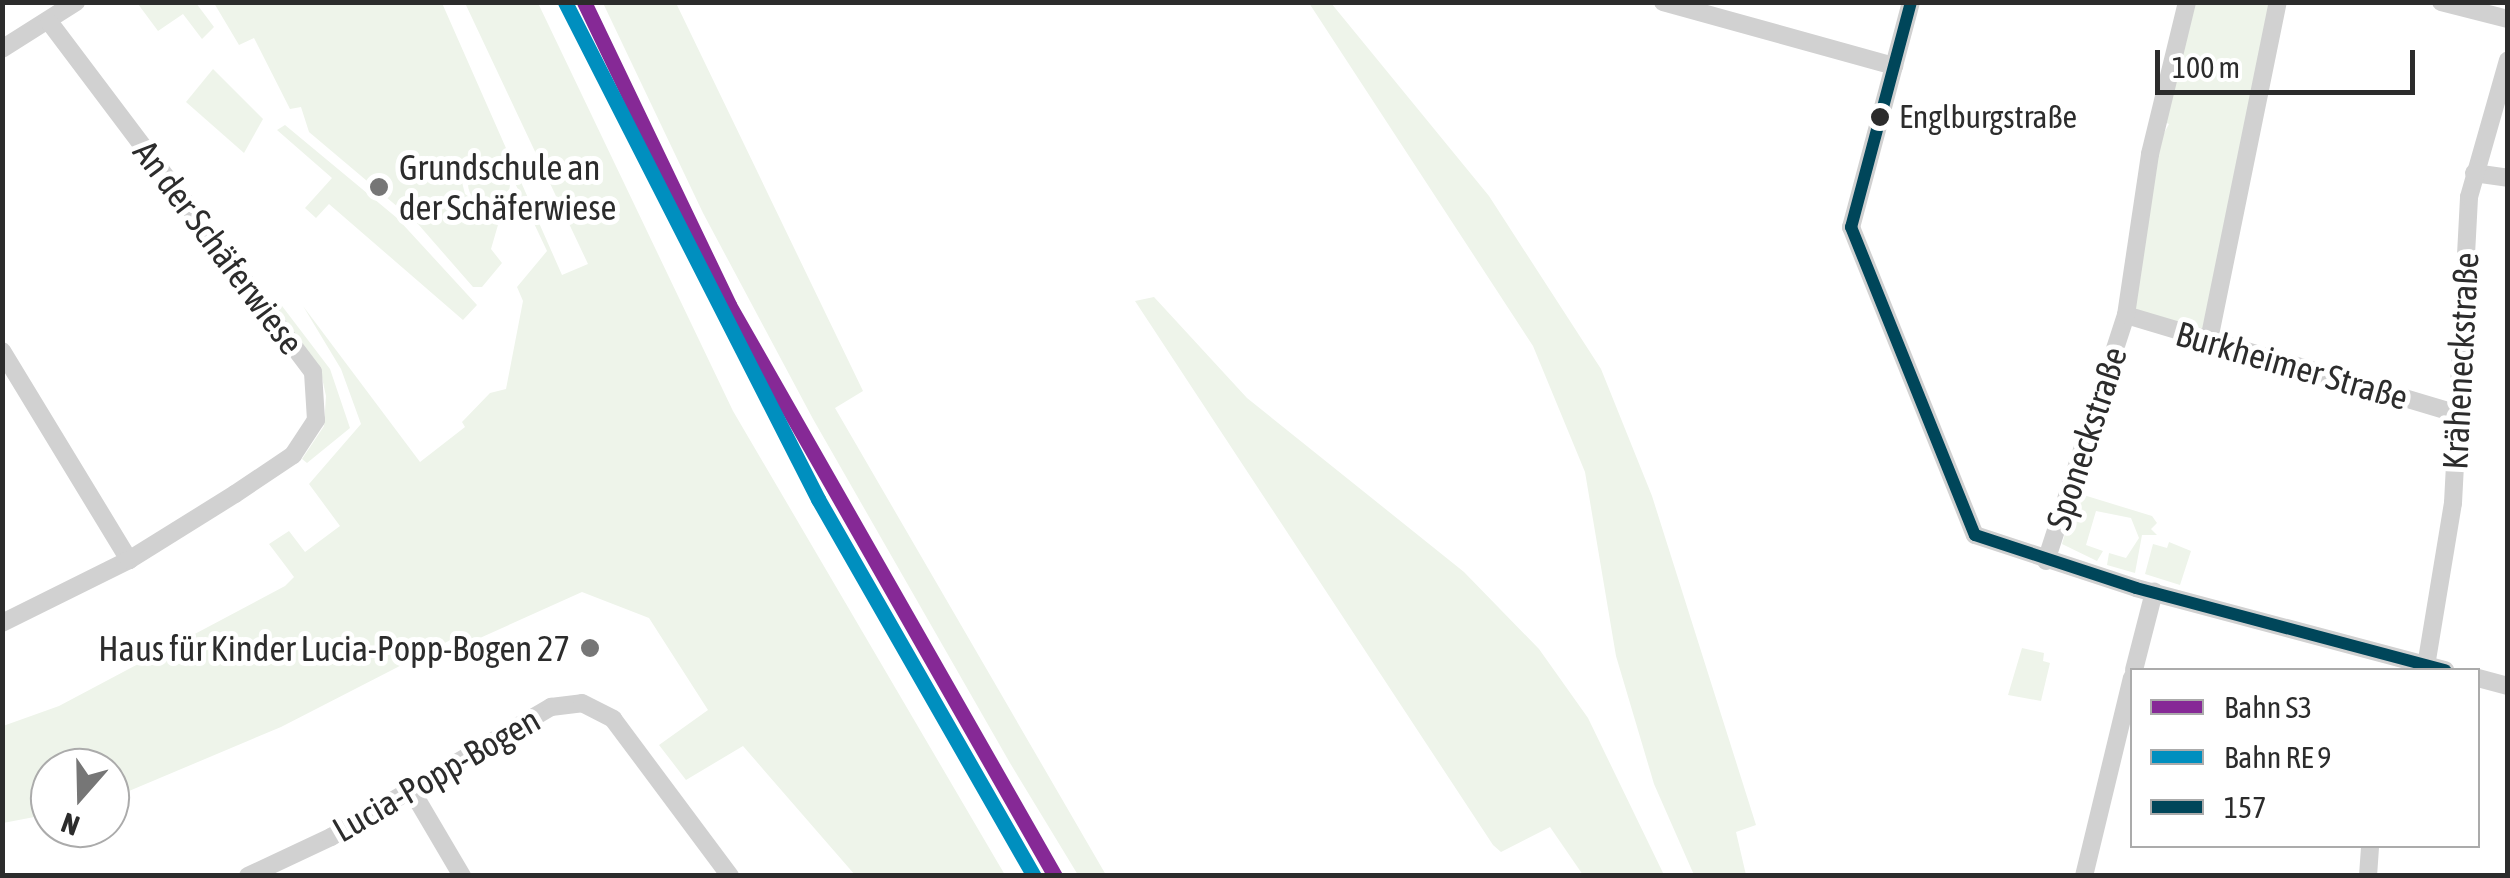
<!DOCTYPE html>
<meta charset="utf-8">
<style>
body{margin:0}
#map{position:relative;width:2510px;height:878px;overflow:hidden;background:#fff;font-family:"Asap Condensed",sans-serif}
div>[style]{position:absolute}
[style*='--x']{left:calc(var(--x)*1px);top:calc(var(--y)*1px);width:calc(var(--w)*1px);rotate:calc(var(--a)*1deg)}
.green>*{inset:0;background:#eef4ea}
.round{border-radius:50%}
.street>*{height:18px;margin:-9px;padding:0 9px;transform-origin:9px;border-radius:9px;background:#d1d1d1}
.bus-1>*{height:12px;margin:-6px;padding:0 6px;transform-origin:6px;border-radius:6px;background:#00465a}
.rail-1>*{height:15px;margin:-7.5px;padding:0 7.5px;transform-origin:7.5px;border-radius:7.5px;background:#862996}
.rail-2>*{height:15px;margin:-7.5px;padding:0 7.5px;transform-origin:7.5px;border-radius:7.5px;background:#008fbf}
.dots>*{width:28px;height:28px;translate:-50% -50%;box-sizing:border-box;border:5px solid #fff;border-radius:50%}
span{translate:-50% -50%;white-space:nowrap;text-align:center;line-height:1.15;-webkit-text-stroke:10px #fff;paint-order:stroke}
.bus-label{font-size:32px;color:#2c2c2c}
.left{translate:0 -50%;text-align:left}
.poi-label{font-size:35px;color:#2c2c2c}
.right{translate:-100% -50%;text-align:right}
.street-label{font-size:35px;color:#2c2c2c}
.frame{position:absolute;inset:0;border:5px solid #2c2c2c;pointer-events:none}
.legend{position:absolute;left:2130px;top:668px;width:350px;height:180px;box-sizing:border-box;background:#fff;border:2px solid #ababab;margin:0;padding:12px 18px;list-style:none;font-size:30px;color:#2c2c2c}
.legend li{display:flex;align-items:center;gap:20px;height:50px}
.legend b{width:50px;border:2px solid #ababab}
.north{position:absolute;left:30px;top:748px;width:100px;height:100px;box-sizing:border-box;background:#fff;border:2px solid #ababab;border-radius:50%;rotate:200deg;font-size:28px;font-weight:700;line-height:40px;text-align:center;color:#2c2c2c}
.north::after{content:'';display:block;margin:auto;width:35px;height:45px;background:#767676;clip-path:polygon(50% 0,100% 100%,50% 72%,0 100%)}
.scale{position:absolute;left:2155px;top:50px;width:260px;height:45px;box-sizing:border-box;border:5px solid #2c2c2c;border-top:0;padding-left:12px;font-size:30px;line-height:35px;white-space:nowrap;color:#2c2c2c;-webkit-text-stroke:8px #fff;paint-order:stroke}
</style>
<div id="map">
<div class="green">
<i style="clip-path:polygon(196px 3px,214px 27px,202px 39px,183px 14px,158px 31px,138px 4px)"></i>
<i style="clip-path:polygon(214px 3px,442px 3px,562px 275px,588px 264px,465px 3px,538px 3px,733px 411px,1005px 875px,855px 875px,743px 746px,686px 780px,659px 745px,708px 710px,649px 618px,582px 592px,471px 642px,466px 632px,281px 727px,110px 799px,110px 768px,50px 768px,50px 814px,3px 823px,3px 726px,59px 706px,285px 586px,294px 577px,269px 544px,289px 531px,305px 552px,340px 526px,309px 484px,361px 424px,341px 369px,303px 306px,420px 462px,465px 427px,462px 422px,490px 393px,506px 389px,523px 301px,517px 287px,547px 251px,506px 164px,477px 160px,462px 182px,465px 194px,500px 218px,491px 249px,502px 263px,482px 287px,473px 287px,418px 224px,309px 132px,301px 107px,290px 109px,254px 38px,239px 45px)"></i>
<i style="clip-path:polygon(603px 3px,676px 3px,863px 391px,835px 408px,1106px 875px,1078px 875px,1010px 763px,813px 419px,703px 213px)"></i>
<i style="clip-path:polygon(1309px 3px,1331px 3px,1489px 196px,1601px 369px,1652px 496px,1756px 825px,1736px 832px,1746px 875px,1694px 875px,1654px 784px,1616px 656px,1585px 472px,1533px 346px)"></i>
<i style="clip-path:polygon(2193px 3px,2270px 3px,2203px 335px,2131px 312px,2159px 142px,2169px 124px,2164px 122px)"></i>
<i style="clip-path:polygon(213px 69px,263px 119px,244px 153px,186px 102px)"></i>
<i style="clip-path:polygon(285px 125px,397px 218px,477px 305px,463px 320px,329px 204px,316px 218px,305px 208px,332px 178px,277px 130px)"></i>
<i class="round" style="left:468px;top:163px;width:42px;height:42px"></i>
<i style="clip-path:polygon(1154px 297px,1247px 398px,1464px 572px,1539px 649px,1588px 718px,1664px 875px,1583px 875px,1550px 827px,1501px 852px,1493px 845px,1135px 301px)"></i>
<i style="clip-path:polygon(279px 302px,330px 369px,350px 428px,307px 463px,302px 459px,324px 426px,326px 396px,321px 373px,274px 306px)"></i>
<i style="clip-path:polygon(2077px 493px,2152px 516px,2157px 523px,2151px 529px,2157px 535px,2142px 535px,2135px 573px,2107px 565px,2109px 553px,2126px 558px,2139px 538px,2131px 518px,2096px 511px,2086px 545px,2103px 551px,2097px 561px,2062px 544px)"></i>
<i style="clip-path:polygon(2169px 542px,2191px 551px,2180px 585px,2145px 574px,2153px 544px,2167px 548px)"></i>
<i style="clip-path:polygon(2022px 648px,2044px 653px,2043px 661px,2050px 663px,2041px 701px,2008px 695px)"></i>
</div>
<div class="street">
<i style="--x:1663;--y:2;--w:240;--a:15.5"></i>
<i style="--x:1911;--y:2;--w:233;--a:104.9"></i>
<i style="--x:1851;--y:227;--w:332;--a:68.1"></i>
<i style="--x:1975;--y:535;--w:169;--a:18.2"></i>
<i style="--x:2136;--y:588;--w:320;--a:14.9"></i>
<i style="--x:2441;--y:2;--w:69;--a:14.2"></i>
<i style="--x:2;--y:49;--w:88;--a:-32.4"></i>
<i style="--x:2474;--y:173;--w:34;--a:8"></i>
<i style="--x:2126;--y:315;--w:347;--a:16.6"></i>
<i style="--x:2209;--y:340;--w:345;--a:-78.5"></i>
<i style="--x:2;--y:351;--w:245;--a:58.7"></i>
<i style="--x:2046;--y:561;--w:259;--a:-72"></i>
<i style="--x:2126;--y:315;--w:163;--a:-81.5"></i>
<i style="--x:2150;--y:154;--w:156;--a:-76.3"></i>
<i style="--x:2;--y:623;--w:142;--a:-26.4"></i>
<i style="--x:129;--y:560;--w:125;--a:-31.9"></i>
<i style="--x:235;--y:494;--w:70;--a:-33.9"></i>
<i style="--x:293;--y:455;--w:42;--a:-56.7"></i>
<i style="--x:316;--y:420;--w:48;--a:-93.6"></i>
<i style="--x:313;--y:372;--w:438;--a:-127"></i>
<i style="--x:2426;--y:666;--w:165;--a:-80.6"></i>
<i style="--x:2453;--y:503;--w:306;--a:-87"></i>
<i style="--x:2469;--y:197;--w:142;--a:-74.1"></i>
<i style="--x:2134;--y:670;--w:81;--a:-75.6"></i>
<i style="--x:2478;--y:678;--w:31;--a:15"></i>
<i style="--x:412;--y:791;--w:99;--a:59.5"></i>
<i style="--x:248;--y:876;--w:92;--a:-25.2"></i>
<i style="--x:331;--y:837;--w:256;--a:-30.6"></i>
<i style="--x:551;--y:707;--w:31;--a:-7"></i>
<i style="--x:582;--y:703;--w:35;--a:27"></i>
<i style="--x:613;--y:719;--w:196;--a:53.3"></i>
<i style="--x:2084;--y:876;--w:204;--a:-76.4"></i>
<i style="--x:2368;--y:876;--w:30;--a:-86"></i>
</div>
<div class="bus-1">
<i style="--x:1911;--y:2;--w:233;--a:104.9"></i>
<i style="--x:1851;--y:227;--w:332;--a:68.1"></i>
<i style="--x:1975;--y:535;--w:169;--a:18.2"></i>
<i style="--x:2136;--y:588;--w:320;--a:14.9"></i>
</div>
<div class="rail-1">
<i style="--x:584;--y:2;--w:336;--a:64.4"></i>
<i style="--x:729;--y:305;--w:658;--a:60.28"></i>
</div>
<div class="rail-2">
<i style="--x:565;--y:2;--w:558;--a:63.02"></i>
<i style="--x:818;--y:499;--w:434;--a:60.2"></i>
</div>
<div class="dots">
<i style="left:1880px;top:117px;background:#2c2c2c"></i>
<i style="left:379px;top:187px;background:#767676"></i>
<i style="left:590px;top:648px;background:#767676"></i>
</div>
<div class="bus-label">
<span class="left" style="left:1899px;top:117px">Englburgstraße</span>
</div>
<div class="poi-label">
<span class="left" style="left:399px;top:187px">Grundschule an<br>der Schäferwiese</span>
<span class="right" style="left:570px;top:648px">Haus für Kinder Lucia-Popp-Bogen 27</span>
</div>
<div class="street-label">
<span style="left:219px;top:247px;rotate:53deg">An der Schäferwiese</span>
<span style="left:2460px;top:361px;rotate:-87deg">Kräheneckstraße</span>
<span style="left:2292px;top:365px;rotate:16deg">Burkheimer Straße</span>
<span style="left:2086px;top:438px;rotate:-72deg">Sponeckstraße</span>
<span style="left:436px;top:774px;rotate:-30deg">Lucia-Popp-Bogen</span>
</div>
<div class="frame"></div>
<ul class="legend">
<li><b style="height:12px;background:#862996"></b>Bahn S3</li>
<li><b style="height:12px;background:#008fbf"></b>Bahn RE 9</li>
<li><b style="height:12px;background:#00465a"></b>157</li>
</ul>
<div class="north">N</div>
<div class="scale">100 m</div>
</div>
